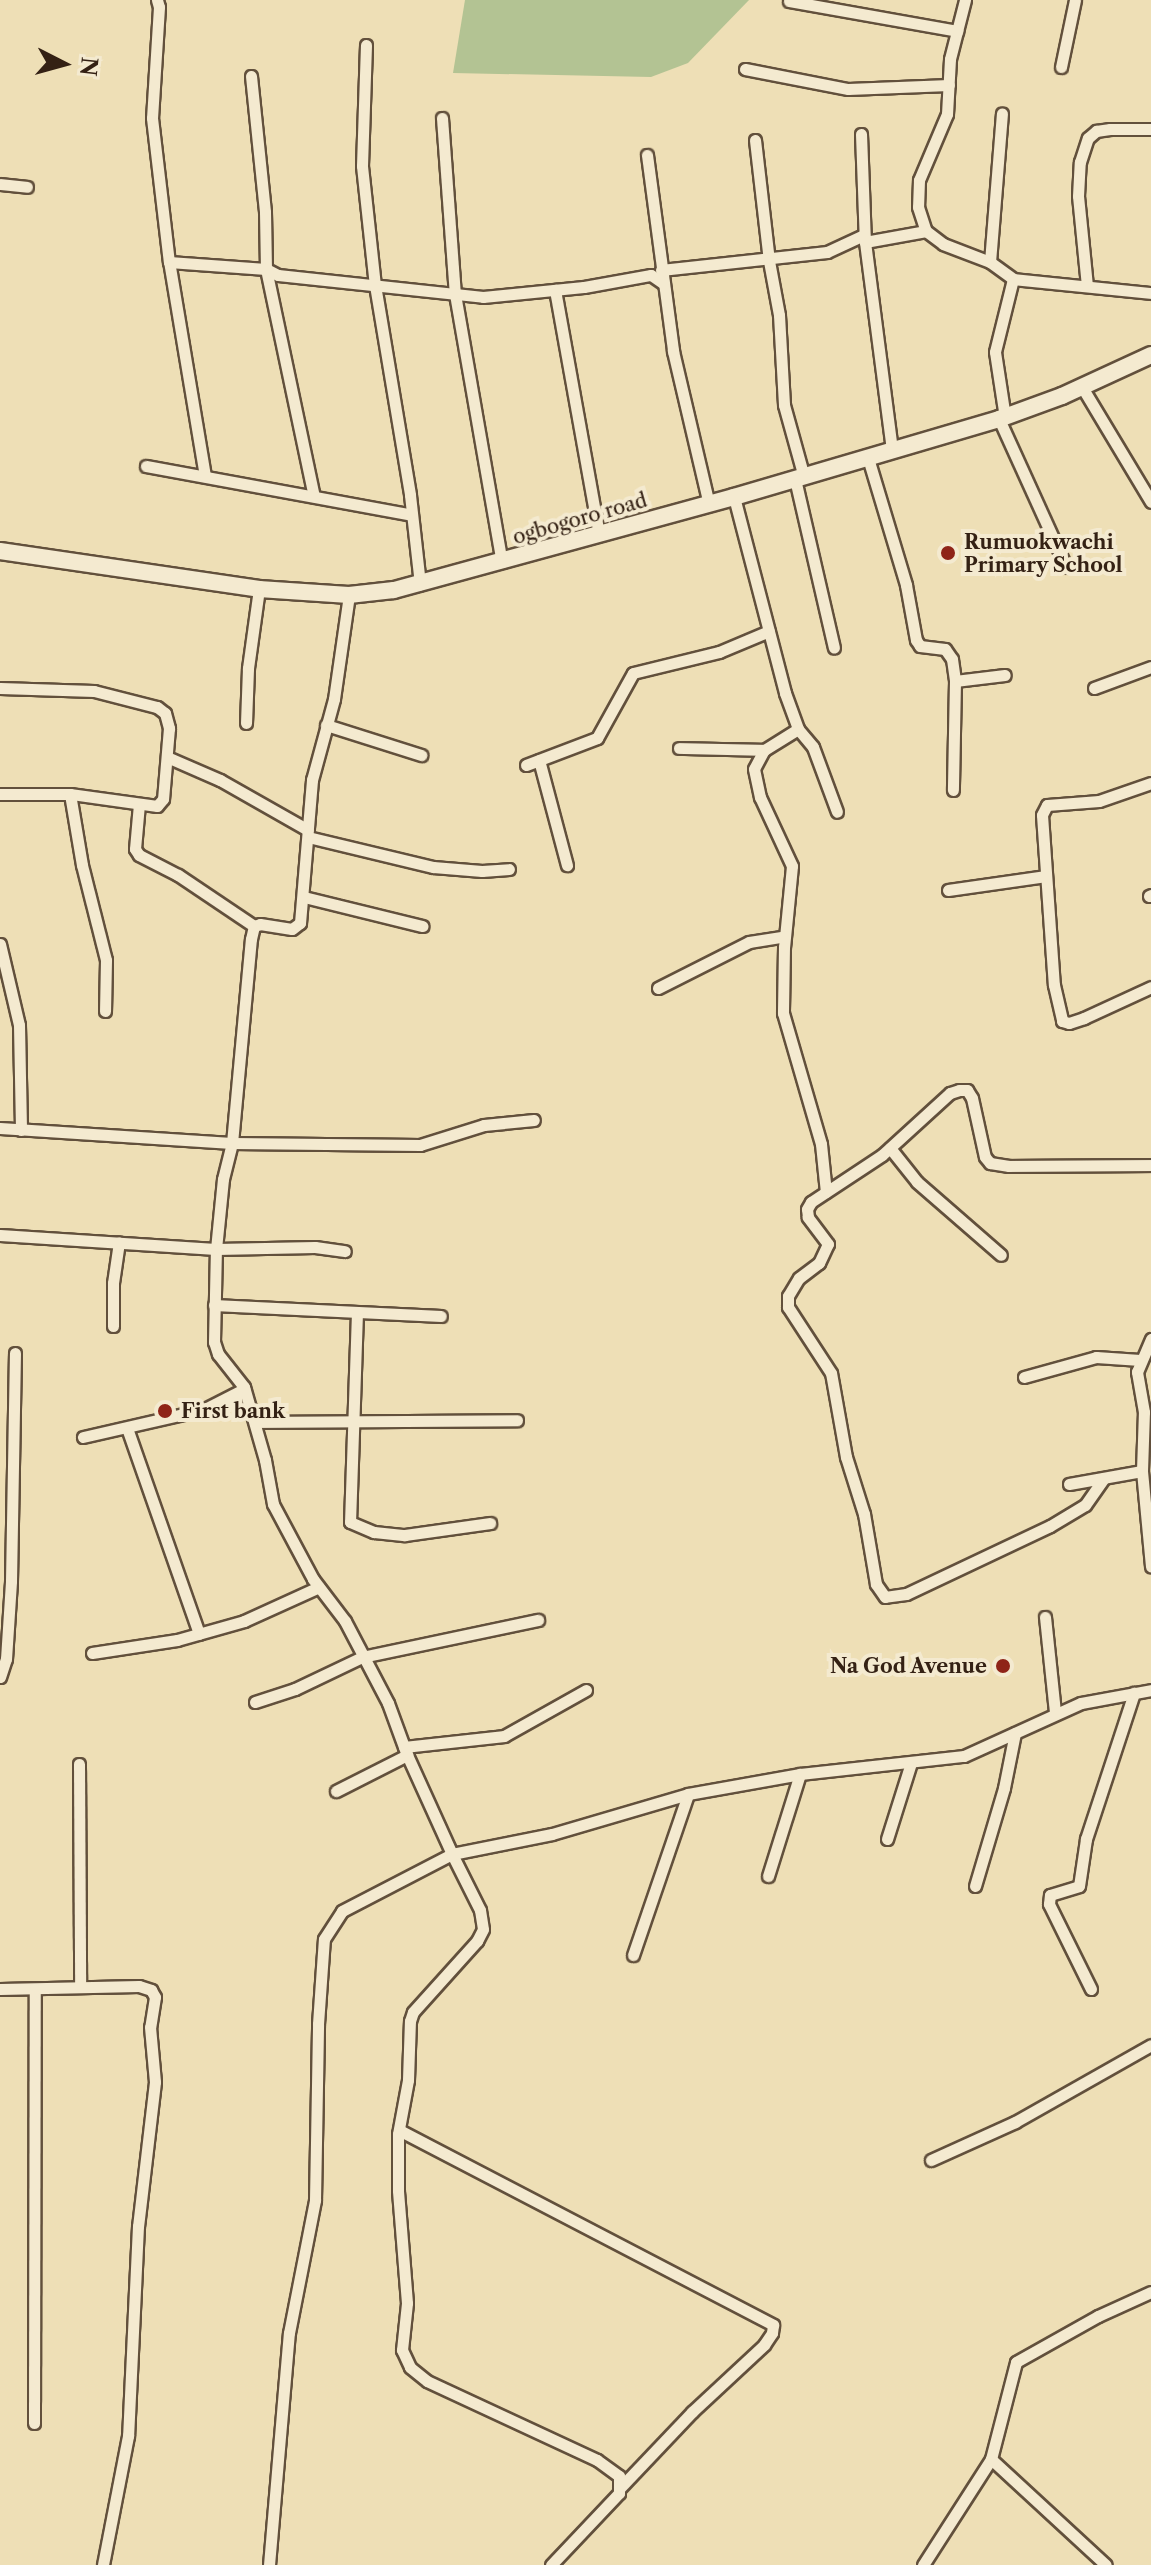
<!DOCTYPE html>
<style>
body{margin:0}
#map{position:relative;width:1151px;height:2565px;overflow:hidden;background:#eedfb6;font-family:"Libre Caslon Text",serif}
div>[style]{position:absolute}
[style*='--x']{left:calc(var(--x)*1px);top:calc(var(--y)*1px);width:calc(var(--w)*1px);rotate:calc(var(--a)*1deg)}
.green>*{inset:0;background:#b3c393}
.roads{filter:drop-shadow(2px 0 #62503c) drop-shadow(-2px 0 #62503c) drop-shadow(0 2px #62503c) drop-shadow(0 -2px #62503c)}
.street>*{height:11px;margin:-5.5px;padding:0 5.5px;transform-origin:5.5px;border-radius:5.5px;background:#f4ead0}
.secondary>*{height:16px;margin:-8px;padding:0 8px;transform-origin:8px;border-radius:8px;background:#f4ead0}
.dots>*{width:22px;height:22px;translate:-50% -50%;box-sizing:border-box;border:4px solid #f4ead0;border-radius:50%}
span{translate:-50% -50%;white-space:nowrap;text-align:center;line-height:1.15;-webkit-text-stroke:8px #f4ead0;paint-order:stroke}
.street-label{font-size:20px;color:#342114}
.poi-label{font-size:20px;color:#342114;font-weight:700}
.left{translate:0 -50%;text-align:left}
.right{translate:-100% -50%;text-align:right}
.north{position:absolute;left:24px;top:24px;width:80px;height:80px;-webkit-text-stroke:6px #f4ead0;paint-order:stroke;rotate:96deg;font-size:22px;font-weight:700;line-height:32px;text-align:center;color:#342114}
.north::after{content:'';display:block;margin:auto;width:28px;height:36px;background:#342114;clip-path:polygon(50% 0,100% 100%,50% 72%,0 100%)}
</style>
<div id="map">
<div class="green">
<i style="clip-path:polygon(465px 0,749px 0,688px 63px,651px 77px,453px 73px)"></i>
</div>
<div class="roads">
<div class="street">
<i style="--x:157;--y:0;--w:7;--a:74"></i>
<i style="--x:159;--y:7;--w:111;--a:93.6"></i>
<i style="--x:152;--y:118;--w:145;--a:83.3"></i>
<i style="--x:965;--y:0;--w:61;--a:104.3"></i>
<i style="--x:950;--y:59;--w:55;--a:93.1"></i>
<i style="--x:947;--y:114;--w:72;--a:113"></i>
<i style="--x:919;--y:180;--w:27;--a:92"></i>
<i style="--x:918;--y:207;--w:25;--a:72"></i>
<i style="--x:926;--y:231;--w:21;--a:37"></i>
<i style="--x:943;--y:244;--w:50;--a:21"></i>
<i style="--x:990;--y:262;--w:29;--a:36"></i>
<i style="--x:1013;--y:279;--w:75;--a:103.9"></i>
<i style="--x:995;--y:352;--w:66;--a:81.3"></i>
<i style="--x:789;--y:1;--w:171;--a:10.1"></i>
<i style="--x:366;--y:45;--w:121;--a:91.9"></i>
<i style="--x:362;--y:166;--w:120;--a:83.8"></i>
<i style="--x:375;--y:285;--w:213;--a:80.5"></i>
<i style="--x:410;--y:495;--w:90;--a:83.6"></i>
<i style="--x:1061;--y:67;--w:68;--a:-78.2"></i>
<i style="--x:745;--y:69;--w:105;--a:11"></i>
<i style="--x:848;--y:89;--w:101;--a:-2.3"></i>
<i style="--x:251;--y:76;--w:137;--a:84.1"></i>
<i style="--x:265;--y:212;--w:57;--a:89"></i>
<i style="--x:266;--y:269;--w:232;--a:78.1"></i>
<i style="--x:442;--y:118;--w:176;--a:85.8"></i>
<i style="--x:455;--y:294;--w:272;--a:80.1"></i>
<i style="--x:861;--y:134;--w:108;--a:87.9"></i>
<i style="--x:865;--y:242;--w:211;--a:82.6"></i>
<i style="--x:755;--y:140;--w:122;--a:83.4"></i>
<i style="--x:769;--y:261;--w:55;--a:79.5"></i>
<i style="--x:779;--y:315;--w:90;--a:86.8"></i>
<i style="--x:784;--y:405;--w:75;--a:74.5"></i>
<i style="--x:647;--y:155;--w:198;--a:82.4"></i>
<i style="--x:673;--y:351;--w:157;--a:76.8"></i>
<i style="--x:0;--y:184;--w:27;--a:6"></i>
<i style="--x:865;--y:242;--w:62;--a:-10.2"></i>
<i style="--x:990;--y:262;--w:149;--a:-85.4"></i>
<i style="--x:661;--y:270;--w:167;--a:-6.2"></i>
<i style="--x:827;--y:252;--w:41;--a:-24.7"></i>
<i style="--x:1013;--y:279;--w:139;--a:5.8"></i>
<i style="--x:1087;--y:286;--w:90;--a:-95.7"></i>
<i style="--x:1078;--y:196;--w:34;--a:-87"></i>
<i style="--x:1080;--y:162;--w:25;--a:-72"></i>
<i style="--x:1088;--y:138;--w:11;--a:-41"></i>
<i style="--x:1096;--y:131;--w:14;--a:-8"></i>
<i style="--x:1110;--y:129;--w:41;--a:0"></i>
<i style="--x:555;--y:290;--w:249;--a:79.8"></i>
<i style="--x:1082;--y:387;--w:134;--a:59"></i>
<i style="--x:999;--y:419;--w:162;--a:65.6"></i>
<i style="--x:868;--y:458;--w:133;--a:73.3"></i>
<i style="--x:906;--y:585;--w:56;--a:79.7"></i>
<i style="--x:916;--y:640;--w:7;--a:56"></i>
<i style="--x:920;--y:646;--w:25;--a:7"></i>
<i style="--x:945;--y:649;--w:12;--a:55"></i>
<i style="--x:952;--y:659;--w:22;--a:82"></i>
<i style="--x:955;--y:681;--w:109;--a:91.1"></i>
<i style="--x:146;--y:466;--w:270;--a:10.4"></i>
<i style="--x:205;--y:476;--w:217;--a:-99.5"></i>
<i style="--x:169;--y:262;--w:97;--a:4.1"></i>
<i style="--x:266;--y:269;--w:13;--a:27"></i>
<i style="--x:278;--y:275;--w:206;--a:6.1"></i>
<i style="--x:483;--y:297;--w:101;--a:-5.7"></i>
<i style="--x:584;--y:287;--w:68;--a:-10.2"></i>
<i style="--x:651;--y:275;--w:14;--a:34"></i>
<i style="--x:795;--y:479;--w:173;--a:77"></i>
<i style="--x:734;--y:497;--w:203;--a:75.4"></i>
<i style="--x:785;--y:693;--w:38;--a:70"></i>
<i style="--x:798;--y:729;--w:23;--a:50"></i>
<i style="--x:813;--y:747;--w:69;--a:69.7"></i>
<i style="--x:955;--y:681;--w:50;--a:-6.8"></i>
<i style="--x:0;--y:688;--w:94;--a:1.8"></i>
<i style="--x:94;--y:691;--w:65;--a:14.3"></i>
<i style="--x:157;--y:707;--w:10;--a:37"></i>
<i style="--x:165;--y:713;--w:16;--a:75"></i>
<i style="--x:169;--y:728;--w:71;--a:94.8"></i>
<i style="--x:163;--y:799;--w:9;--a:131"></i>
<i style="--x:157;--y:806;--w:88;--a:-172.1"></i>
<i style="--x:70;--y:794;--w:70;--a:180"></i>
<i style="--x:1094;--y:688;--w:61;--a:-20.2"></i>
<i style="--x:246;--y:723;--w:55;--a:-87.9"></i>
<i style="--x:248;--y:668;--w:80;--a:-82.1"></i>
<i style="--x:326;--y:725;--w:100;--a:17.5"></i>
<i style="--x:798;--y:729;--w:40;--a:148"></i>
<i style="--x:764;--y:750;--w:21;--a:118"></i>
<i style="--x:754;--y:769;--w:29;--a:78"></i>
<i style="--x:760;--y:797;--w:76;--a:65.1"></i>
<i style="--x:792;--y:866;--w:81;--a:95.6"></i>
<i style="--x:784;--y:947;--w:66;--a:90.9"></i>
<i style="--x:783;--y:1013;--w:136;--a:73.8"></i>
<i style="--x:821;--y:1144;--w:48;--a:84.1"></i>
<i style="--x:679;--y:748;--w:85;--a:1.3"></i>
<i style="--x:167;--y:757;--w:58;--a:23.5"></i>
<i style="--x:220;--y:780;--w:101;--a:29.6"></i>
<i style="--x:539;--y:760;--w:109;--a:75.1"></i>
<i style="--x:526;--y:765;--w:76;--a:-20.8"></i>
<i style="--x:597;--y:738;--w:74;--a:-61"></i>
<i style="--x:633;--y:673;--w:89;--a:-13.7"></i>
<i style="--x:719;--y:652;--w:54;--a:-22.8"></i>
<i style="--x:1151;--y:783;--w:55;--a:160.9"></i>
<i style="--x:1099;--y:801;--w:52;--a:175.6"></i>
<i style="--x:1047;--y:805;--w:11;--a:117"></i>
<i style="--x:1042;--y:815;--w:170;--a:86"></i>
<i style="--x:1054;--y:985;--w:37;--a:77"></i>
<i style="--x:1062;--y:1021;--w:7;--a:16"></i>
<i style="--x:1069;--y:1023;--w:16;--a:-18"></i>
<i style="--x:1084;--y:1018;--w:74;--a:-24.8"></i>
<i style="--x:70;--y:794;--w:72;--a:80.4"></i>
<i style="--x:82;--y:865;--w:98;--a:75.8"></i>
<i style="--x:106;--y:960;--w:51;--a:91.1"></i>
<i style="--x:139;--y:804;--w:45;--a:95.1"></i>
<i style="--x:135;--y:849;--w:7;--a:56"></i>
<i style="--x:139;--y:855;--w:44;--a:27.1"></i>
<i style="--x:178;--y:875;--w:92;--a:33.9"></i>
<i style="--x:308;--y:837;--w:129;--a:13.5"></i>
<i style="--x:433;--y:867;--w:49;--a:4.7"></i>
<i style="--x:482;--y:871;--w:27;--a:-4"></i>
<i style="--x:948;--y:890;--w:99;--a:-8.1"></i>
<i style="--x:1149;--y:896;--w:2;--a:-27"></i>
<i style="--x:304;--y:897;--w:122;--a:13.8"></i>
<i style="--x:0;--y:944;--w:83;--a:76.8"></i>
<i style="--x:19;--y:1025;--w:105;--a:88.9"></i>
<i style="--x:658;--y:988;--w:102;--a:-26.8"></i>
<i style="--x:749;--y:942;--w:36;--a:-9"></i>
<i style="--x:0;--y:1128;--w:232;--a:3.7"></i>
<i style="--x:232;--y:1143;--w:188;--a:0.6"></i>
<i style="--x:420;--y:1145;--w:67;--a:-17.4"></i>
<i style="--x:484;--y:1125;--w:50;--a:-5.7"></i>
<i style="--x:890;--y:1148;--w:43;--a:51.5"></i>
<i style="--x:917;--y:1182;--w:111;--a:41"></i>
<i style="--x:0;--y:1235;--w:216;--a:3.7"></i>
<i style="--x:216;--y:1249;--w:99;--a:-1.2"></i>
<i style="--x:315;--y:1247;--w:30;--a:8"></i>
<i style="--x:214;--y:1305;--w:227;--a:2.8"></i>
<i style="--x:357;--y:1312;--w:210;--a:91.9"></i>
<i style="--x:350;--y:1522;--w:26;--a:23"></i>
<i style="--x:374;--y:1532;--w:31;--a:6"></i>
<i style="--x:405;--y:1535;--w:86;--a:-8"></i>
<i style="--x:113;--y:1326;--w:43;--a:-90"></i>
<i style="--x:113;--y:1283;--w:41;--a:-81.7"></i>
<i style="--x:1024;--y:1377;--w:75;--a:-15.5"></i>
<i style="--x:1096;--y:1357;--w:44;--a:3.9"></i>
<i style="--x:255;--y:1422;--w:262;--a:-0.4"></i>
<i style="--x:127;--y:1428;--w:218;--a:70.7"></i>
<i style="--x:83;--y:1437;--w:125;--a:-12.9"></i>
<i style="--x:205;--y:1409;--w:44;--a:-27.1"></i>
<i style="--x:1142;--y:1471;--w:96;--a:84.6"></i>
<i style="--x:1104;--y:1478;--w:33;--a:125"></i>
<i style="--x:1085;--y:1505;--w:41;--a:149"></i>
<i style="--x:1050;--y:1526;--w:159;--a:154.7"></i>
<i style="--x:906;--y:1594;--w:21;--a:172"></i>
<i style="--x:885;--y:1597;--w:16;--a:-125"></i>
<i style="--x:876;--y:1584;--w:71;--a:-99.7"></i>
<i style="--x:864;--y:1514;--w:60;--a:-107.5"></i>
<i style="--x:846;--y:1457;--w:85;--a:-100.1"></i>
<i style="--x:831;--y:1373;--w:79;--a:-123.1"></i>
<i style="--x:788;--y:1307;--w:11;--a:-90"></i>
<i style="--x:788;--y:1296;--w:21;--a:-59"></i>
<i style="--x:799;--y:1278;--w:25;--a:-37"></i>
<i style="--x:819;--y:1263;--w:21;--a:-65"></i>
<i style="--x:828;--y:1244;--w:34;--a:-127"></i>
<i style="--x:808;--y:1217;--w:8;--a:-97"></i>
<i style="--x:807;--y:1209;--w:8;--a:-60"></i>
<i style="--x:811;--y:1202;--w:85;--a:-33.5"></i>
<i style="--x:882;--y:1155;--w:92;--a:-42.4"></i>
<i style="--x:950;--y:1093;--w:9;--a:-18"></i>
<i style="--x:959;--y:1090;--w:8;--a:0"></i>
<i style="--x:967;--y:1090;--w:9;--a:58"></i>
<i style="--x:972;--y:1098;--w:60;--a:77.6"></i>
<i style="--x:985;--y:1157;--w:8;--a:50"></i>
<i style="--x:990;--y:1163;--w:19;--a:9"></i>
<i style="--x:1009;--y:1166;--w:142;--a:-0.4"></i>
<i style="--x:1069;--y:1484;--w:74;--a:-10.1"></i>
<i style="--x:1142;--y:1471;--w:59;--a:-88.1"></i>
<i style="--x:1144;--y:1412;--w:41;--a:-99.9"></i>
<i style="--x:1137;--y:1372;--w:36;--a:-67"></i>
<i style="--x:1045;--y:1617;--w:96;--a:84"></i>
<i style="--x:92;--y:1653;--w:86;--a:-8.7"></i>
<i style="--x:177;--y:1640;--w:70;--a:-15.8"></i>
<i style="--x:244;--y:1621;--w:82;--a:-24.4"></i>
<i style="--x:0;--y:1677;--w:19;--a:-72"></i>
<i style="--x:6;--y:1659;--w:78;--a:-86.3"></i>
<i style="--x:11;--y:1581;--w:228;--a:-89"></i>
<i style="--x:255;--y:1702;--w:42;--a:-18"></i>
<i style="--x:295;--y:1689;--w:74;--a:-25.5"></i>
<i style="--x:362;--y:1657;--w:180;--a:-11.9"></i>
<i style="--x:404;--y:1747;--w:101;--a:-6.3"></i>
<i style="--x:504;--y:1736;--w:94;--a:-29.3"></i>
<i style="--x:79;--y:1764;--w:222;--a:89.7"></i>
<i style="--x:336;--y:1791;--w:80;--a:-26.9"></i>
<i style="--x:887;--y:1839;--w:80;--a:-72.5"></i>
<i style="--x:768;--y:1876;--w:107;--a:-72.6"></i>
<i style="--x:975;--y:1886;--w:102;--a:-73.5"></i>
<i style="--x:1004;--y:1788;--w:56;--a:-78.7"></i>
<i style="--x:633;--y:1955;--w:170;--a:-71.1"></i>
<i style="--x:0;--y:1989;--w:139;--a:-1.2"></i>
<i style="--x:139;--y:1986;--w:13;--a:18"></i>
<i style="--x:151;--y:1990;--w:8;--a:60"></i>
<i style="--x:155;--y:1997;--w:30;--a:99"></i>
<i style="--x:150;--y:2027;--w:55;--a:84.8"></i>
<i style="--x:155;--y:2082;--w:145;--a:96.7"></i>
<i style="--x:138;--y:2226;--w:210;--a:92.7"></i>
<i style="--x:128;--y:2436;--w:131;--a:101"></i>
<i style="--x:1091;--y:1989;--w:95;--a:-116.3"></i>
<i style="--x:1049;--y:1904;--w:9;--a:-84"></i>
<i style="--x:1050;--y:1895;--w:30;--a:-17"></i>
<i style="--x:1079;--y:1886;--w:48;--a:-81.5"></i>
<i style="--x:1086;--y:1839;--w:154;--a:-71.8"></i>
<i style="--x:399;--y:2130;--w:422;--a:27.5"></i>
<i style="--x:773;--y:2325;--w:8;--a:97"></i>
<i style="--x:772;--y:2333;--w:14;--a:124"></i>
<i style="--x:764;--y:2345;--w:98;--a:137.1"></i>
<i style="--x:692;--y:2412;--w:105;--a:133.5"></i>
<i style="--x:931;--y:2160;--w:92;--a:-24.3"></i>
<i style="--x:1015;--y:2122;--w:156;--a:-29.5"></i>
<i style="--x:34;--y:2423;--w:434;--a:-89.9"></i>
<i style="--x:991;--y:2459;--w:156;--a:42.7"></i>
<i style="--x:269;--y:2565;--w:233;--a:-85.1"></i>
<i style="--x:289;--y:2333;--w:136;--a:-78.9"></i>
<i style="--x:315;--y:2200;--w:176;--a:-89"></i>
<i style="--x:318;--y:2024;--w:85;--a:-86"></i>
<i style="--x:324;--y:1939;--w:33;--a:-57"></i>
<i style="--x:342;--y:1911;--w:124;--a:-27.4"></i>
<i style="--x:452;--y:1854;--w:109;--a:-114.4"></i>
<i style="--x:407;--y:1755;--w:55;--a:-110.1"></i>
<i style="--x:388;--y:1703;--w:93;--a:-117.7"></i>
<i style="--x:345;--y:1621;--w:53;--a:-127.3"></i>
<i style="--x:313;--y:1579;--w:85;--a:-118.1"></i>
<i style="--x:273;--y:1504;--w:45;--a:-100.3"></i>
<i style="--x:265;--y:1460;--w:76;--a:-106"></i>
<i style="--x:244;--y:1387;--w:42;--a:-128.2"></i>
<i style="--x:218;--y:1354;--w:13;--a:-108"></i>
<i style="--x:214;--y:1342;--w:93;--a:-88.8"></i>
<i style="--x:216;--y:1249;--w:70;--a:-84.3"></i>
<i style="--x:223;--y:1179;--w:37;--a:-76"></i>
<i style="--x:232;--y:1143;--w:205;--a:-84.7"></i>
<i style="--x:251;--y:939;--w:13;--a:-77"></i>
<i style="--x:254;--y:926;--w:6;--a:-18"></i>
<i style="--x:260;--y:924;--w:32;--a:9"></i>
<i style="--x:292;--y:929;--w:10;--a:-37"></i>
<i style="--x:300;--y:923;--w:144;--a:-85.2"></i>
<i style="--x:312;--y:780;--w:84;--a:-74.8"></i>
<i style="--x:334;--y:699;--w:105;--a:-81.8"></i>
<i style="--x:551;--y:2565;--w:99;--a:-46.6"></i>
<i style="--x:619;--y:2493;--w:17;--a:-90"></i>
<i style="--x:619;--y:2476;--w:27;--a:-144"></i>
<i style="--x:597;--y:2460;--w:187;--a:-155.1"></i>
<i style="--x:427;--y:2381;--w:22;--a:-141"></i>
<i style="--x:410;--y:2367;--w:19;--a:-115"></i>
<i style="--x:402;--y:2350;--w:47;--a:-83.9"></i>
<i style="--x:407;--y:2303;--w:113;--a:-94.6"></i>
<i style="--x:398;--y:2190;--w:56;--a:-90"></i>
<i style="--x:398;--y:2134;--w:55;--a:-79.5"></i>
<i style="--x:408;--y:2080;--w:59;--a:-88.1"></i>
<i style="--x:410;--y:2021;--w:9;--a:-72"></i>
<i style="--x:413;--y:2012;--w:96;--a:-48"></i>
<i style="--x:477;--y:1941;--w:13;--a:-63"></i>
<i style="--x:483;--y:1929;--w:19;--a:-99"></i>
<i style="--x:480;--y:1910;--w:63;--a:-116.6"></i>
<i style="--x:452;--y:1854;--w:102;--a:-11.3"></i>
<i style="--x:552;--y:1834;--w:142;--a:-16.4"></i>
<i style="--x:688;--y:1794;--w:114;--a:-10.1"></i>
<i style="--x:800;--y:1774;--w:165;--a:-6.3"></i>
<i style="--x:964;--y:1756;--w:128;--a:-24.4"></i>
<i style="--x:1081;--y:1703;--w:71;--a:-10.5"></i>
<i style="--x:923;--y:2565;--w:126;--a:-57.3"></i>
<i style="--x:991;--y:2459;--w:100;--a:-75.5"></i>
<i style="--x:1016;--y:2362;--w:94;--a:-29.3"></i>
<i style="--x:1098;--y:2316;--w:58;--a:-24.4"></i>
</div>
<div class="secondary">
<i style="--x:0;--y:551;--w:262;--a:8.3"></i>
<i style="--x:259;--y:589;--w:90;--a:3.8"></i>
<i style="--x:349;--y:595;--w:45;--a:-6.3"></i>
<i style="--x:394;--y:590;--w:352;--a:-15.3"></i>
<i style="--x:734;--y:497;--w:276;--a:-16.4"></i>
<i style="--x:999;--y:419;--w:67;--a:-20.1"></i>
<i style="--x:1062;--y:396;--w:98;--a:-24.7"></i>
</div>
</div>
<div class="dots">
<i style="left:948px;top:553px;background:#8f2418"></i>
<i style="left:165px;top:1411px;background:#8f2418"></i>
<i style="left:1003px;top:1666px;background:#8f2418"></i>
</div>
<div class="street-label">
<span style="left:580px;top:519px;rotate:-16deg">ogbogoro road</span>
</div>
<div class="poi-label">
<span class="left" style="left:964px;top:554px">Rumuokwachi<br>Primary School</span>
<span class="left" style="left:181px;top:1411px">First bank</span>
<span class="right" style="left:987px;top:1666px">Na God Avenue</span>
</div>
<div class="north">N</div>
</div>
